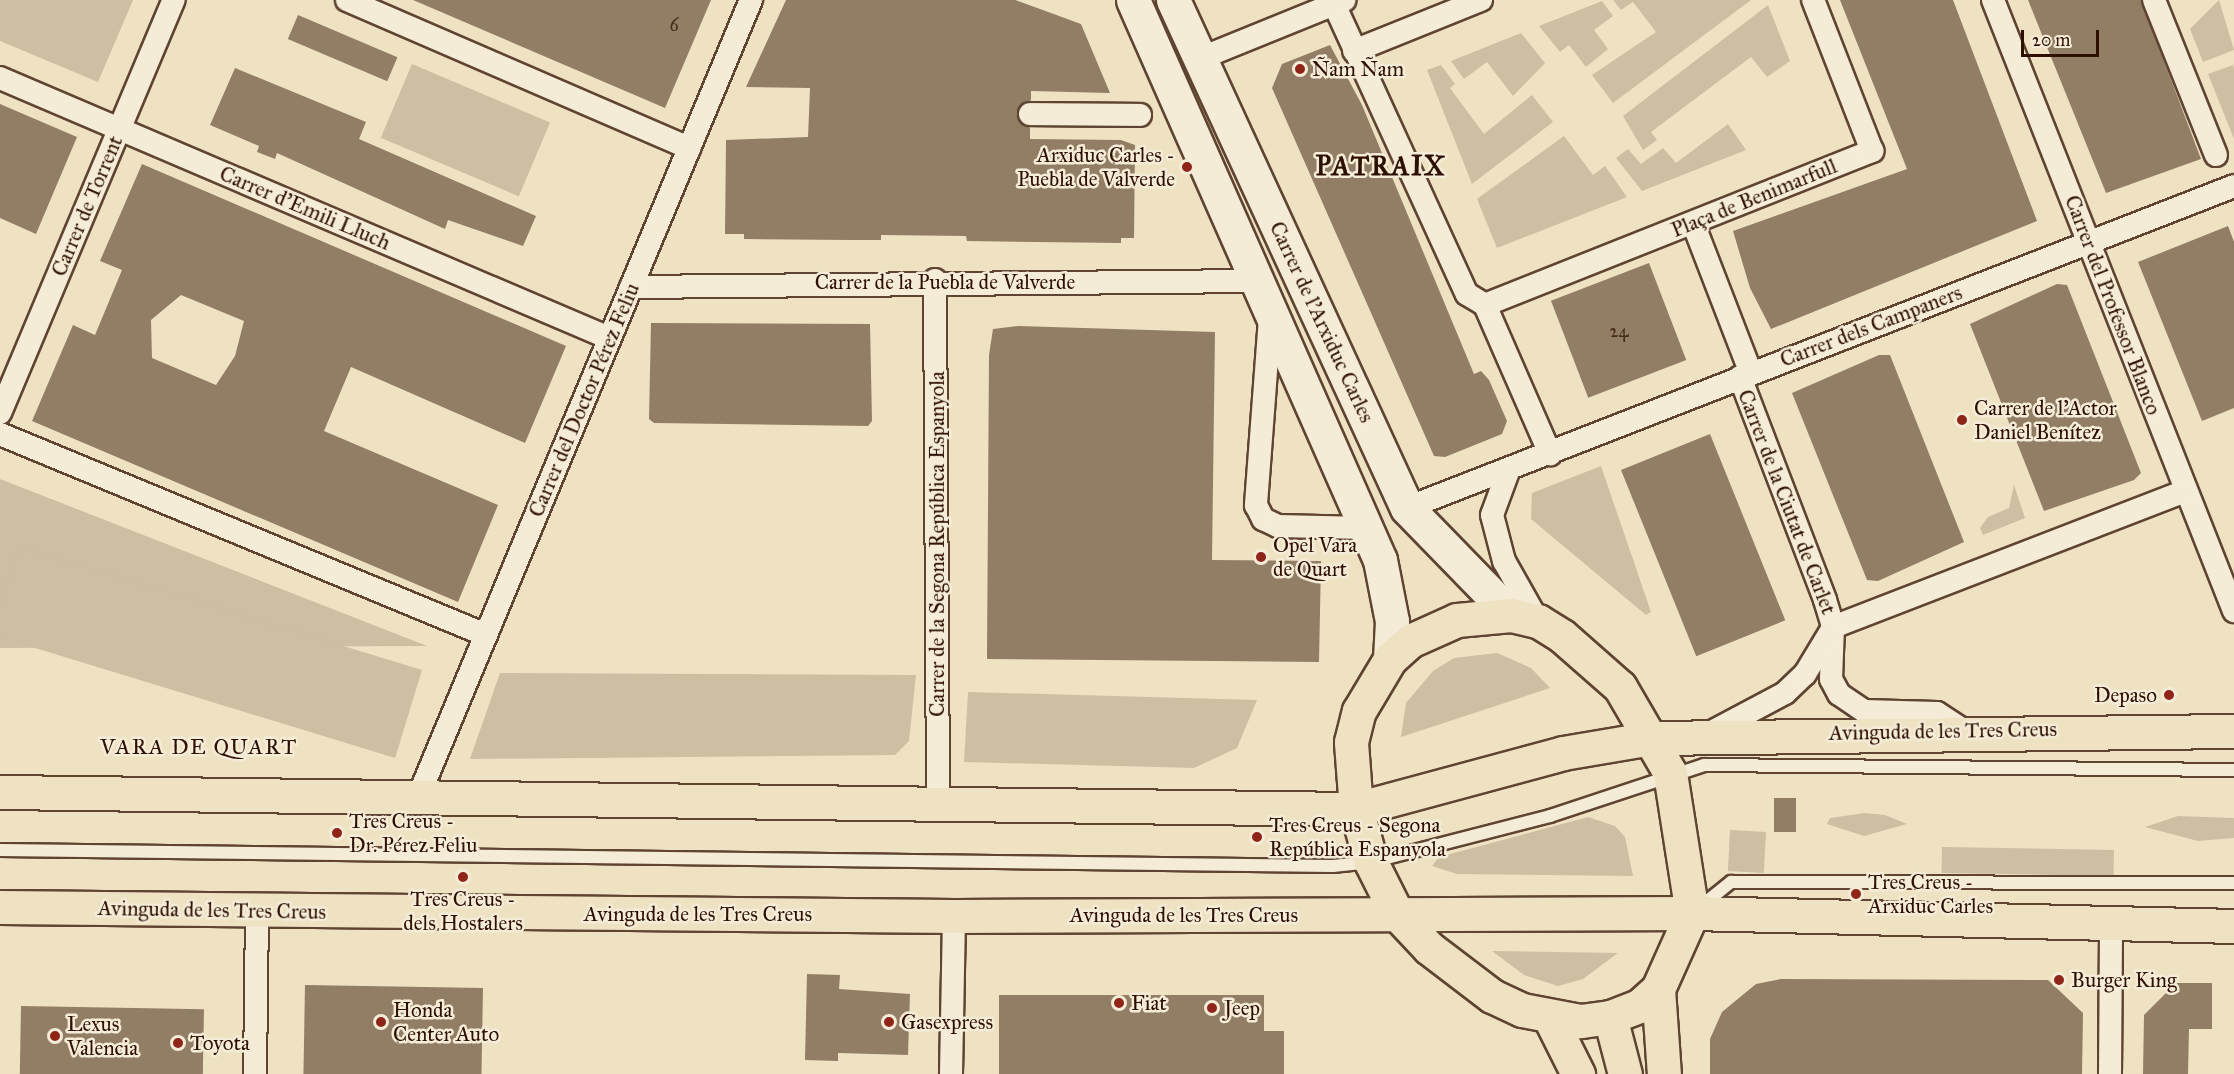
<!DOCTYPE html>
<meta charset="utf-8">
<style>
body{margin:0}
#map{position:relative;width:2234px;height:1074px;overflow:hidden;background:#efe2c3;font-family:"IM FELL Great Primer",serif}
div>[style]{position:absolute}
[style*='--x']{left:calc(var(--x)*1px);top:calc(var(--y)*1px);width:calc(var(--w)*1px);rotate:calc(var(--a)*1deg)}
.green>*{inset:0;background:#cebea2;transform-origin:0 0}
.building>*{inset:0;background:#927d65;transform-origin:0 0}
.roads{filter:drop-shadow(2px 0 #5e4431) drop-shadow(-2px 0 #5e4431) drop-shadow(0 2px #5e4431) drop-shadow(0 -2px #5e4431)}
.lane>*{height:12px;margin:-6px;padding:0 6px;transform-origin:6px;border-radius:6px;background:#f5ecd8}
.street>*{height:22px;margin:-11px;padding:0 11px;transform-origin:11px;border-radius:11px;background:#f5ecd8}
.secondary>*{height:33px;margin:-16.5px;padding:0 16.5px;transform-origin:16.5px;border-radius:16.5px;background:#f5ecd8}
.primary>*{height:33px;margin:-16.5px;padding:0 16.5px;transform-origin:16.5px;border-radius:16.5px;background:#efe2c3}
.dots>*{width:16px;height:16px;translate:-50% -50%;box-sizing:border-box;border:3px solid #f5ecd8;border-radius:50%}
span{translate:-50% -50%;white-space:nowrap;text-align:center;line-height:1.15;-webkit-text-stroke:5px #f5ecd8;paint-order:stroke}
.number-label{font-size:18px;color:#472b19}
.number-label span{-webkit-text-stroke-width:0}
.poi-label{font-size:21px;color:#2e1000}
.left{translate:0 -50%;text-align:left}
.right{translate:-100% -50%;text-align:right}
.street-label{font-size:21px;color:#2e1000}
.neighbourhood-label{font-size:22px;color:#2e1000;letter-spacing:1.5px}
.district-label{font-size:27px;color:#2e1000;font-weight:700;letter-spacing:1.5px}
.scale{position:absolute;left:2021px;top:30px;width:78px;height:27px;box-sizing:border-box;border:3px solid #2e1000;border-top:0;padding-left:8px;font-size:18px;line-height:21px;white-space:nowrap;color:#2e1000;-webkit-text-stroke:4px #f5ecd8;paint-order:stroke}
</style>
<div id="map">
<div class="green">
<i style="clip-path:polygon(0 0,133px 0,98px 82px,0 41px)"></i>
<i style="clip-path:polygon(1613px 0,1751px 0,1613px 103px,1592px 75px,1656px 32px,1633px 2px,1621px 10px)"></i>
<i style="clip-path:polygon(2219px 0,2234px 50px,2203px 62px,2190px 29px)"></i>
<i style="clip-path:polygon(1602px 1px,1613px 16px,1594px 30px,1608px 49px,1586px 67px,1569px 45px,1560px 52px,1539px 26px)"></i>
<i style="clip-path:polygon(1768px 5px,1790px 61px,1767px 77px,1751px 57px,1651px 132px,1657px 140px,1643px 150px,1623px 116px)"></i>
<i style="clip-path:polygon(1521px 33px,1545px 63px,1513px 96px,1487px 62px,1464px 79px,1451px 61px)"></i>
<i style="left:412px;top:64px;width:150px;height:80px;rotate:23deg"></i>
<i style="clip-path:polygon(1441px 65px,1455px 84px,1450px 88px,1484px 134px,1532px 95px,1553px 122px,1472px 184px,1427px 70px)"></i>
<i style="clip-path:polygon(2233px 65px,2234px 69px,2234px 139px,2208px 74px)"></i>
<i style="clip-path:polygon(1728px 124px,1746px 150px,1642px 191px,1616px 158px,1628px 149px,1641px 164px,1663px 148px,1676px 163px)"></i>
<i style="clip-path:polygon(1564px 136px,1593px 175px,1605px 166px,1627px 197px,1497px 248px,1477px 199px)"></i>
<i style="clip-path:polygon(1601px 466px,1651px 612px,1646px 615px,1531px 519px,1532px 493px)"></i>
<i style="clip-path:polygon(0 479px,427px 646px,0 648px)"></i>
<i style="clip-path:polygon(2014px 485px,2025px 518px,1983px 535px,1980px 528px,1988px 517px,2009px 508px)"></i>
<i style="clip-path:polygon(1497px 653px,1531px 668px,1550px 688px,1401px 737px,1406px 703px,1433px 671px,1454px 658px)"></i>
<i style="left:422px;top:670px;width:92px;height:422px;rotate:107deg"></i>
<i style="clip-path:polygon(500px 673px,916px 675px,909px 741px,895px 755px,470px 759px)"></i>
<i style="clip-path:polygon(968px 692px,1257px 700px,1237px 748px,1194px 768px,964px 762px)"></i>
<i style="clip-path:polygon(1865px 813px,1885px 815px,1907px 824px,1864px 836px,1827px 824px,1830px 818px)"></i>
<i style="clip-path:polygon(2178px 816px,2234px 818px,2234px 838px,2198px 841px,2145px 827px)"></i>
<i style="clip-path:polygon(1588px 817px,1615px 826px,1625px 837px,1633px 876px,1457px 874px,1432px 866px,1439px 857px)"></i>
<i style="left:1766px;top:832px;width:41px;height:36px;rotate:93deg"></i>
<i style="left:1942px;top:847px;width:172px;height:26px;rotate:1deg"></i>
<i style="clip-path:polygon(1492px 951px,1618px 953px,1583px 979px,1558px 986px,1524px 975px)"></i>
</div>
<div class="building">
<i style="clip-path:polygon(413px 0,711px 0,665px 108px)"></i>
<i style="clip-path:polygon(786px 0,1015px 0,1081px 24px,1110px 93px,1031px 91px,1031px 100px,1017px 114px,1030px 128px,1030px 139px,1121px 140px,1135px 145px,1134px 238px,1121px 238px,1121px 243px,967px 241px,966px 236px,881px 235px,881px 240px,851px 240px,744px 239px,744px 234px,725px 234px,726px 140px,808px 137px,810px 88px,746px 87px)"></i>
<i style="clip-path:polygon(1840px 0,1953px 0,2037px 221px,1771px 329px,1750px 288px,1733px 231px,1907px 169px)"></i>
<i style="clip-path:polygon(2028px 0,2141px 0,2201px 159px,2106px 193px)"></i>
<i style="left:298px;top:15px;width:108px;height:26px;rotate:23deg"></i>
<i style="clip-path:polygon(1330px 45px,1362px 105px,1474px 374px,1481px 371px,1489px 380px,1507px 421px,1502px 434px,1445px 457px,1434px 456px,1272px 88px,1282px 64px)"></i>
<i style="clip-path:polygon(235px 68px,366px 122px,359px 139px,536px 216px,523px 246px,448px 220px,445px 229px,277px 153px,275px 159px,257px 152px,259px 146px,210px 125px)"></i>
<i style="clip-path:polygon(0 104px,77px 137px,36px 234px,0 218px)"></i>
<i style="clip-path:polygon(evenodd,142px 164px,566px 346px,525px 443px,351px 367px,324px 431px,498px 505px,458px 602px,32px 421px,73px 325px,95px 335px,122px 270px,100px 261px,142px 164px,181px 295px,244px 321px,235px 356px,216px 385px,152px 358px,151px 320px,181px 295px)"></i>
<i style="clip-path:polygon(2228px 226px,2234px 242px,2234px 408px,2202px 421px,2138px 262px)"></i>
<i style="left:1649px;top:263px;width:104px;height:105px;rotate:69deg"></i>
<i style="clip-path:polygon(2057px 284px,2067px 285px,2141px 473px,2134px 480px,2044px 511px,1970px 324px)"></i>
<i style="clip-path:polygon(651px 323px,870px 324px,872px 421px,868px 426px,654px 423px,649px 419px)"></i>
<i style="clip-path:polygon(1018px 326px,1215px 332px,1212px 560px,1321px 561px,1319px 662px,987px 659px,989px 355px,993px 329px)"></i>
<i style="clip-path:polygon(1879px 355px,1890px 355px,1964px 542px,1878px 581px,1867px 580px,1792px 393px)"></i>
<i style="left:1710px;top:434px;width:201px;height:96px;rotate:68deg"></i>
<i style="left:1774px;top:798px;width:22px;height:34px"></i>
<i style="clip-path:polygon(807px 974px,840px 975px,839px 989px,910px 994px,908px 1055px,838px 1053px,838px 1061px,805px 1060px)"></i>
<i style="clip-path:polygon(1781px 979px,2048px 980px,2083px 1013px,2082px 1074px,1710px 1074px,1710px 1039px,1722px 1012px,1756px 984px)"></i>
<i style="clip-path:polygon(2176px 983px,2212px 983px,2212px 1029px,2189px 1029px,2188px 1074px,2143px 1074px,2144px 1015px)"></i>
<i style="left:305px;top:985px;width:178px;height:89px;rotate:1deg"></i>
<i style="clip-path:polygon(999px 995px,1264px 995px,1264px 1031px,1284px 1031px,1284px 1074px,999px 1074px)"></i>
<i style="left:21px;top:1006px;width:183px;height:68px;rotate:1deg"></i>
</div>
<div class="roads">
<div class="lane">
<i style="--x:0;--y:850;--w:1333;--a:0.69"></i>
<i style="--x:1333;--y:866;--w:38;--a:-6"></i>
<i style="--x:1371;--y:862;--w:185;--a:-14.4"></i>
<i style="--x:1550;--y:816;--w:162;--a:-18.3"></i>
<i style="--x:1704;--y:765;--w:530;--a:0.54"></i>
<i style="--x:1700;--y:907;--w:40;--a:-39"></i>
<i style="--x:1731;--y:882;--w:503;--a:0.11"></i>
</div>
<div class="street">
<i style="--x:347;--y:0;--w:373;--a:23.4"></i>
<i style="--x:1993;--y:0;--w:657;--a:68.47"></i>
<i style="--x:2154;--y:0;--w:167;--a:68.2"></i>
<i style="--x:1334;--y:4;--w:319;--a:65.4"></i>
<i style="--x:1467;--y:294;--w:21;--a:31"></i>
<i style="--x:1485;--y:305;--w:163;--a:66.4"></i>
<i style="--x:1354;--y:51;--w:137;--a:-21.9"></i>
<i style="--x:1199;--y:59;--w:157;--a:-22.1"></i>
<i style="--x:0;--y:78;--w:662;--a:23.12"></i>
<i style="--x:1030;--y:114;--w:110;--a:0.5"></i>
<i style="--x:1693;--y:223;--w:161;--a:68.9"></i>
<i style="--x:935;--y:280;--w:527;--a:89.67"></i>
<i style="--x:631;--y:287;--w:627;--a:-0.55"></i>
<i style="--x:1485;--y:305;--w:417;--a:-21.7"></i>
<i style="--x:1872;--y:151;--w:162;--a:-111.3"></i>
<i style="--x:1270;--y:318;--w:188;--a:94.3"></i>
<i style="--x:1256;--y:505;--w:16;--a:63"></i>
<i style="--x:1263;--y:519;--w:17;--a:25"></i>
<i style="--x:1278;--y:526;--w:87;--a:1.3"></i>
<i style="--x:1740;--y:377;--w:239;--a:69.1"></i>
<i style="--x:1825;--y:600;--w:28;--a:73"></i>
<i style="--x:1833;--y:627;--w:52;--a:92.2"></i>
<i style="--x:1831;--y:679;--w:17;--a:62"></i>
<i style="--x:1839;--y:694;--w:30;--a:34"></i>
<i style="--x:1864;--y:711;--w:73;--a:1.6"></i>
<i style="--x:1937;--y:713;--w:31;--a:33"></i>
<i style="--x:0;--y:413;--w:448;--a:-67.2"></i>
<i style="--x:0;--y:434;--w:526;--a:22.47"></i>
<i style="--x:1509;--y:469;--w:49;--a:110.3"></i>
<i style="--x:1492;--y:515;--w:48;--a:75.4"></i>
<i style="--x:1504;--y:561;--w:69;--a:60.5"></i>
<i style="--x:1407;--y:508;--w:887;--a:-21.27"></i>
<i style="--x:1833;--y:627;--w:377;--a:-21.1"></i>
<i style="--x:1708;--y:734;--w:87;--a:-28"></i>
<i style="--x:1785;--y:693;--w:28;--a:-44"></i>
<i style="--x:1805;--y:674;--w:50;--a:-58.8"></i>
<i style="--x:417;--y:800;--w:867;--a:-67.34"></i>
<i style="--x:255;--y:1074;--w:164;--a:-89.3"></i>
<i style="--x:951;--y:1074;--w:158;--a:-88.9"></i>
<i style="--x:2110;--y:1074;--w:148;--a:-89.6"></i>
</div>
<div class="secondary">
<i style="--x:1133;--y:0;--w:612;--a:66.2"></i>
<i style="--x:1380;--y:560;--w:62;--a:78.9"></i>
<i style="--x:1392;--y:621;--w:38;--a:93"></i>
<i style="--x:1173;--y:0;--w:559;--a:65.27"></i>
<i style="--x:1407;--y:508;--w:149;--a:45.8"></i>
</div>
<div class="primary">
<i style="--x:1511;--y:615;--w:28;--a:13"></i>
<i style="--x:1538;--y:621;--w:28;--a:32"></i>
<i style="--x:1562;--y:636;--w:77;--a:41.3"></i>
<i style="--x:1620;--y:687;--w:99;--a:59.8"></i>
<i style="--x:1670;--y:773;--w:142;--a:81.1"></i>
<i style="--x:1692;--y:913;--w:83;--a:114.1"></i>
<i style="--x:1658;--y:989;--w:25;--a:138"></i>
<i style="--x:1639;--y:1006;--w:31;--a:159"></i>
<i style="--x:1610;--y:1017;--w:30;--a:172"></i>
<i style="--x:1580;--y:1021;--w:59;--a:-169.3"></i>
<i style="--x:1522;--y:1010;--w:33;--a:-155"></i>
<i style="--x:1492;--y:996;--w:79;--a:-142.7"></i>
<i style="--x:1429;--y:948;--w:47;--a:-133.3"></i>
<i style="--x:1397;--y:914;--w:58;--a:-116.6"></i>
<i style="--x:1371;--y:862;--w:55;--a:-105.8"></i>
<i style="--x:1356;--y:809;--w:67;--a:-94.3"></i>
<i style="--x:1351;--y:742;--w:32;--a:-76"></i>
<i style="--x:1359;--y:711;--w:61;--a:-59.2"></i>
<i style="--x:1390;--y:659;--w:27;--a:-42"></i>
<i style="--x:1410;--y:641;--w:51;--a:-24.1"></i>
<i style="--x:1457;--y:620;--w:54;--a:-5.3"></i>
<i style="--x:0;--y:792;--w:1356;--a:0.72"></i>
<i style="--x:1356;--y:809;--w:214;--a:-15.1"></i>
<i style="--x:1563;--y:753;--w:90;--a:-9.6"></i>
<i style="--x:1652;--y:738;--w:582;--a:-0.69"></i>
<i style="--x:0;--y:907;--w:954;--a:0.54"></i>
<i style="--x:954;--y:916;--w:738;--a:-0.23"></i>
<i style="--x:1692;--y:913;--w:542;--a:1.37"></i>
<i style="--x:1658;--y:989;--w:85;--a:86"></i>
<i style="--x:1610;--y:1017;--w:59;--a:75.3"></i>
<i style="--x:1550;--y:1018;--w:63;--a:63.4"></i>
</div>
</div>
<div class="dots">
<i style="left:1300px;top:69px;background:#8f2418"></i>
<i style="left:1187px;top:167px;background:#8f2418"></i>
<i style="left:1962px;top:420px;background:#8f2418"></i>
<i style="left:1261px;top:557px;background:#8f2418"></i>
<i style="left:2169px;top:695px;background:#8f2418"></i>
<i style="left:337px;top:833px;background:#8f2418"></i>
<i style="left:1257px;top:837px;background:#8f2418"></i>
<i style="left:463px;top:877px;background:#8f2418"></i>
<i style="left:1856px;top:894px;background:#8f2418"></i>
<i style="left:2059px;top:980px;background:#8f2418"></i>
<i style="left:1119px;top:1003px;background:#8f2418"></i>
<i style="left:1212px;top:1008px;background:#8f2418"></i>
<i style="left:381px;top:1022px;background:#8f2418"></i>
<i style="left:889px;top:1022px;background:#8f2418"></i>
<i style="left:55px;top:1036px;background:#8f2418"></i>
<i style="left:178px;top:1043px;background:#8f2418"></i>
</div>
<div class="number-label">
<span style="left:674px;top:25px">6</span>
<span style="left:1619px;top:331px">24</span>
</div>
<div class="poi-label">
<span class="left" style="left:1312px;top:69px">Ñam Ñam</span>
<span class="right" style="left:1175px;top:167px">Arxiduc Carles -<br>Puebla de Valverde</span>
<span class="left" style="left:1974px;top:420px">Carrer de l'Actor<br>Daniel Benítez</span>
<span class="left" style="left:1273px;top:557px">Opel Vara<br>de Quart</span>
<span class="right" style="left:2157px;top:695px">Depaso</span>
<span class="left" style="left:349px;top:833px">Tres Creus -<br>Dr. Pérez Feliu</span>
<span class="left" style="left:1269px;top:837px">Tres Creus - Segona<br>República Espanyola</span>
<span class="left" style="left:1868px;top:894px">Tres Creus -<br>Arxiduc Carles</span>
<span style="left:463px;top:911px">Tres Creus -<br>dels Hostalers</span>
<span class="left" style="left:2071px;top:980px">Burger King</span>
<span class="left" style="left:1131px;top:1003px">Fiat</span>
<span class="left" style="left:1224px;top:1008px">Jeep</span>
<span class="left" style="left:393px;top:1022px">Honda<br>Center Auto</span>
<span class="left" style="left:901px;top:1022px">Gasexpress</span>
<span class="left" style="left:67px;top:1036px">Lexus<br>Valencia</span>
<span class="left" style="left:190px;top:1043px">Toyota</span>
</div>
<div class="street-label">
<span style="left:1754px;top:198px;rotate:-22deg">Plaça de Benimarfull</span>
<span style="left:87px;top:206px;rotate:-67deg">Carrer de Torrent</span>
<span style="left:305px;top:208px;rotate:23deg">Carrer d'Emili Lluch</span>
<span style="left:945px;top:282px">Carrer de la Puebla de Valverde</span>
<span style="left:2113px;top:305px;rotate:69deg">Carrer del Professor Blanco</span>
<span style="left:1322px;top:322px;rotate:65deg">Carrer de l'Arxiduc Carles</span>
<span style="left:1871px;top:326px;rotate:-21deg">Carrer dels Campaners</span>
<span style="left:584px;top:400px;rotate:-67deg">Carrer del Doctor Pérez Feliu</span>
<span style="left:1787px;top:502px;rotate:69deg">Carrer de la Ciutat de Carlet</span>
<span style="left:937px;top:544px;rotate:-90deg">Carrer de la Segona República Espanyola</span>
<span style="left:1943px;top:731px;rotate:-1deg">Avinguda de les Tres Creus</span>
<span style="left:212px;top:910px;rotate:1deg">Avinguda de les Tres Creus</span>
<span style="left:698px;top:914px">Avinguda de les Tres Creus</span>
<span style="left:1184px;top:915px">Avinguda de les Tres Creus</span>
</div>
<div class="neighbourhood-label">
<span style="left:199px;top:747px">VARA DE QUART</span>
</div>
<div class="district-label">
<span style="left:1381px;top:166px">PATRAIX</span>
</div>
<div class="scale">20 m</div>
</div>
